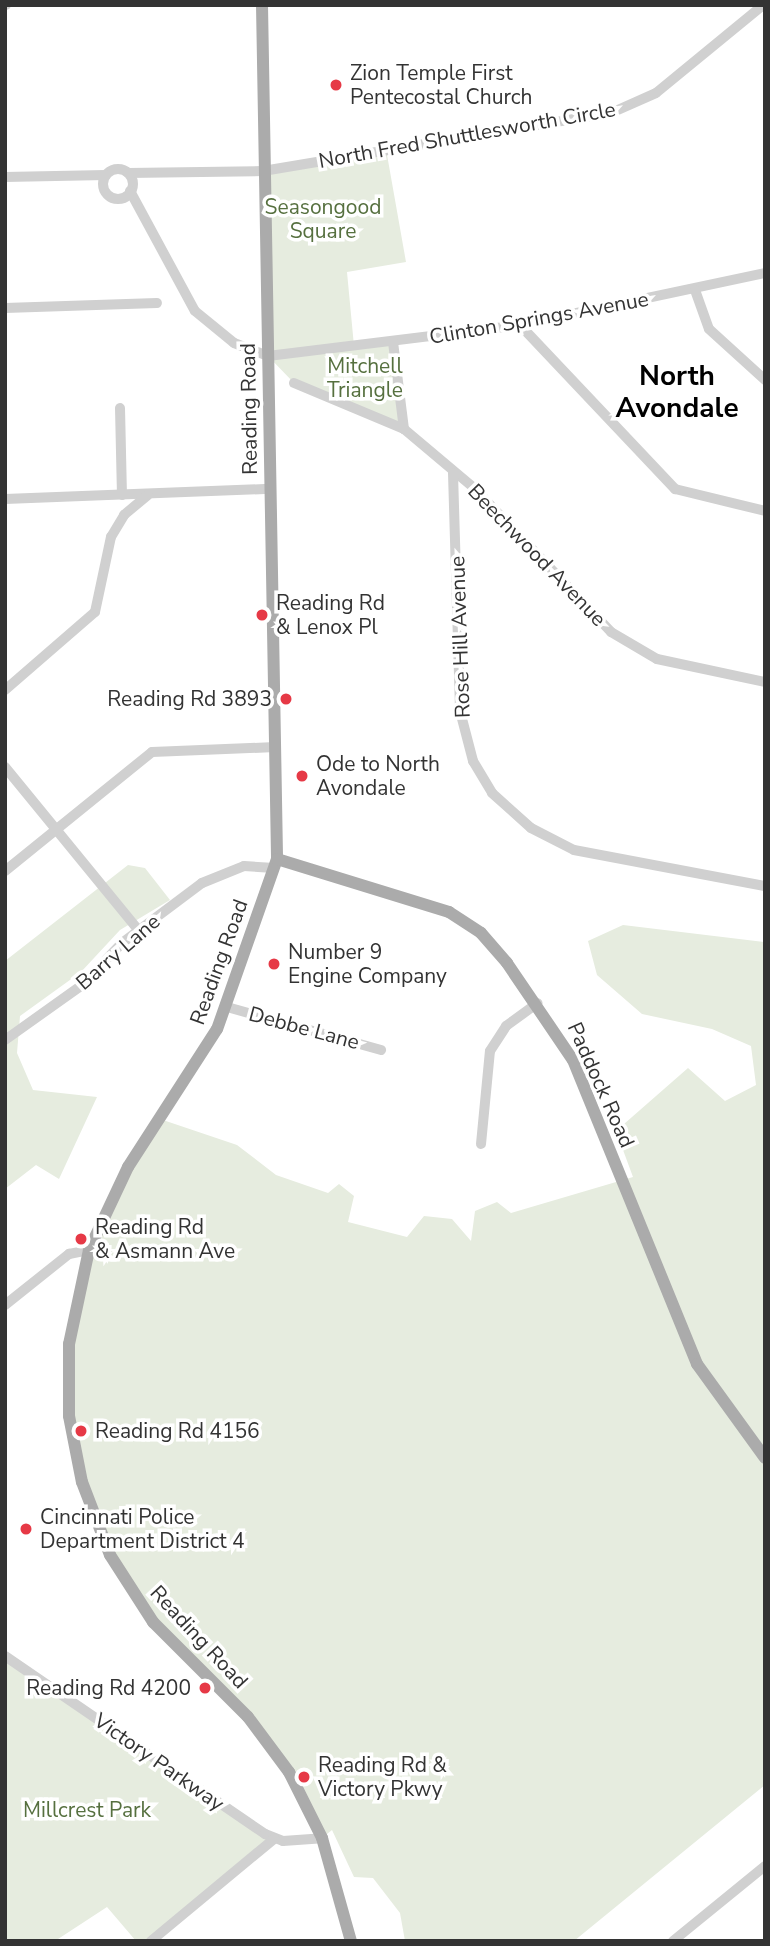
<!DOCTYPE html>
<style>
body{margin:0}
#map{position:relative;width:770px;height:1946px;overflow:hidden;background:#fff;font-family:"Nunito Sans",sans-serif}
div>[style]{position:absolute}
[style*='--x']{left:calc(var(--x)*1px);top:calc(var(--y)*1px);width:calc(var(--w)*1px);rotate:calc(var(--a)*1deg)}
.green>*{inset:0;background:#e6ecdf}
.minor>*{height:10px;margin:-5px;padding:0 5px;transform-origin:5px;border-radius:5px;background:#d0d0d0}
.minor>.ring{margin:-5px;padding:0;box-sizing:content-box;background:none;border:10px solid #d0d0d0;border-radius:50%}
.major>*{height:12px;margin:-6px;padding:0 6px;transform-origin:6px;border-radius:6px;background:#ababab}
.dots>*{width:19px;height:19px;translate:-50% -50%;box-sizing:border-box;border:4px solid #fff;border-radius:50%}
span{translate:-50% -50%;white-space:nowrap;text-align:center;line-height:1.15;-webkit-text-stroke:7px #fff;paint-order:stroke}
.poi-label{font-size:21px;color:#333}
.left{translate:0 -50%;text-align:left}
.right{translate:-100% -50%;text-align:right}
.street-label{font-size:21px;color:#333}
.park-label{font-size:21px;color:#56703f}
.district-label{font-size:28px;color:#000;font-weight:700}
.frame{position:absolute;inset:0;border:7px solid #333;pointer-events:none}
</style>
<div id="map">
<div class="green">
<i style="clip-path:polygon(386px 149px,406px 262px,347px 272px,354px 346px,393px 342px,404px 429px,294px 383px,268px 356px,263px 171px)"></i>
<i style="clip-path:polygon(128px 865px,145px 868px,170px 900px,120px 930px,81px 972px,20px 1016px,17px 1053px,33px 1090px,97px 1097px,59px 1179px,36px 1165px,5px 1189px,5px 961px)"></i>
<i style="clip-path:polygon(623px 925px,765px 942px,765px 1785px,574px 1941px,405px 1941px,400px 1913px,373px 1878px,354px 1877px,332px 1830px,322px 1838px,289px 1772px,136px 1600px,82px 1482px,68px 1376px,89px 1250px,160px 1119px,237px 1145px,276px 1175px,328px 1193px,339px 1184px,354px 1196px,348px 1222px,407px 1237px,424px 1216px,452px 1219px,471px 1241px,475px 1211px,497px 1202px,511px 1213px,633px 1177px,616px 1131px,688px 1068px,725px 1101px,756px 1085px,751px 1046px,712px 1029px,642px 1014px,597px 975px,588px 941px)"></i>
<i style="clip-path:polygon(5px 1656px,274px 1839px,151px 1941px,136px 1941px,107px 1907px,55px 1941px,5px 1941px)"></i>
</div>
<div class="minor">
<i style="--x:5;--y:5;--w:1;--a:0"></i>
<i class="ring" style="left:103px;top:169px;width:20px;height:20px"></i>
<i style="--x:128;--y:173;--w:135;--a:-0.8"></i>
<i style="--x:263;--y:171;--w:353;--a:-9.5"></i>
<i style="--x:611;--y:113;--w:49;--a:-24"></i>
<i style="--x:656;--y:93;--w:139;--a:-39.4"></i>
<i style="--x:5;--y:177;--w:101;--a:-1.1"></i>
<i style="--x:130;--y:191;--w:136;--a:61.6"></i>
<i style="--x:195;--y:311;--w:50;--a:39.4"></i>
<i style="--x:234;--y:343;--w:36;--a:21"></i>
<i style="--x:268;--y:356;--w:254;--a:-7"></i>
<i style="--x:520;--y:325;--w:250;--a:-12"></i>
<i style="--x:695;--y:290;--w:41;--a:70.3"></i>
<i style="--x:709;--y:329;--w:76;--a:42.3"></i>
<i style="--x:5;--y:308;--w:152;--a:-1.9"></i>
<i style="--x:520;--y:325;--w:226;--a:46.6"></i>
<i style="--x:675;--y:489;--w:93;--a:13.7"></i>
<i style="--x:393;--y:342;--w:88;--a:82.8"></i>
<i style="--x:404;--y:429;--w:92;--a:40.1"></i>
<i style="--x:474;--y:488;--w:199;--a:46.4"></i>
<i style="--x:611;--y:632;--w:53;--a:30.4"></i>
<i style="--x:657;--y:659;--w:110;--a:12"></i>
<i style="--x:294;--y:383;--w:119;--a:22.7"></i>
<i style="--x:120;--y:408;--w:87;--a:88.7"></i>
<i style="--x:453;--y:473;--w:238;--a:88.3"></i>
<i style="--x:460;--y:711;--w:52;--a:75.4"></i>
<i style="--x:473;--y:761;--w:37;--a:59"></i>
<i style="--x:492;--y:793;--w:52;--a:41.9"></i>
<i style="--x:531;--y:828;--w:48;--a:27.1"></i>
<i style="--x:574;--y:850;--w:194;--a:10.7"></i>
<i style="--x:5;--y:499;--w:265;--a:-2.2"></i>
<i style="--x:5;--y:690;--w:119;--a:-40.9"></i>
<i style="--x:95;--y:612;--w:77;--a:-78"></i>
<i style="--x:111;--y:537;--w:26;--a:-59"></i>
<i style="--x:124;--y:515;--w:31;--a:-40"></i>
<i style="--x:5;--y:767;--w:212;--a:50.7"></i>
<i style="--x:5;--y:871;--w:189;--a:-39"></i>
<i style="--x:152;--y:752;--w:123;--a:-2.3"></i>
<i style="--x:227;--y:1007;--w:160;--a:15.6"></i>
<i style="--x:5;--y:1040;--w:95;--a:-35.5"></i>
<i style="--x:82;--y:985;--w:58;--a:-46.4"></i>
<i style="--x:122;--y:943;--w:100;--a:-36.9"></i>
<i style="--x:202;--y:883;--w:45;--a:-22"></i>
<i style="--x:244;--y:866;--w:30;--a:4"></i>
<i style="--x:481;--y:1144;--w:93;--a:-84.5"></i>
<i style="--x:490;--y:1051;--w:30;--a:-57"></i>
<i style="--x:506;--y:1026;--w:39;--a:-36"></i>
<i style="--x:5;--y:1305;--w:82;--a:-38.6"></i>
<i style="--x:69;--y:1254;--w:20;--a:-11"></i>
<i style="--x:5;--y:1656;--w:315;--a:34.4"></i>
<i style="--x:265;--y:1834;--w:19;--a:21"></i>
<i style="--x:283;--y:1841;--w:39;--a:-4"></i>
<i style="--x:151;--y:1941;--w:160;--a:-39.7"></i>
<i style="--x:673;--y:1941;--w:119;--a:-39.2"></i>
</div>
<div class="major">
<i style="--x:262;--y:5;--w:854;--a:88.99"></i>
<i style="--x:277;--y:859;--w:180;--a:109.4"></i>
<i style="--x:217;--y:1029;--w:164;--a:122.8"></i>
<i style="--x:128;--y:1167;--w:92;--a:115.2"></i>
<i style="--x:89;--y:1250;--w:96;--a:102"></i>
<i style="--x:69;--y:1344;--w:72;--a:90"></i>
<i style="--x:69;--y:1416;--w:67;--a:78.9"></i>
<i style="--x:82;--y:1482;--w:78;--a:69"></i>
<i style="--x:110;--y:1555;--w:80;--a:57.3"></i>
<i style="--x:153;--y:1622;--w:134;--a:45"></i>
<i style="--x:248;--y:1717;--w:69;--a:53.3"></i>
<i style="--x:289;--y:1772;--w:74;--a:63.4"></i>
<i style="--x:322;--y:1838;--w:107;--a:74.3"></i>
<i style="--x:277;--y:859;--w:180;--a:17.1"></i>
<i style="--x:449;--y:912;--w:38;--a:33"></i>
<i style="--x:481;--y:933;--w:40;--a:49"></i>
<i style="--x:507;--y:963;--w:117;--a:55.8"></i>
<i style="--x:573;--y:1060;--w:328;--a:67.8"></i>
<i style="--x:697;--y:1364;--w:116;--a:54.1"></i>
</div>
<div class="dots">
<i style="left:336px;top:85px;background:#e63946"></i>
<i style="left:262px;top:615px;background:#e63946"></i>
<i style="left:286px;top:699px;background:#e63946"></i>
<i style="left:302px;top:776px;background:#e63946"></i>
<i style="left:274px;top:964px;background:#e63946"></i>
<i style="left:81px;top:1239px;background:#e63946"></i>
<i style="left:81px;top:1431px;background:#e63946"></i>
<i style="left:26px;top:1529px;background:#e63946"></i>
<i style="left:205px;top:1688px;background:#e63946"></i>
<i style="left:304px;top:1777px;background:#e63946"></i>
</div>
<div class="poi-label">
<span class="left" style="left:350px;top:85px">Zion Temple First<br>Pentecostal Church</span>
<span class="left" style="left:276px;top:615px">Reading Rd<br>&amp; Lenox Pl</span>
<span class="right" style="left:272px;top:699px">Reading Rd 3893</span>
<span class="left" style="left:316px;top:776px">Ode to North<br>Avondale</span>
<span class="left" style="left:288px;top:964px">Number 9<br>Engine Company</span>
<span class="left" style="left:95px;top:1239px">Reading Rd<br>&amp; Asmann Ave</span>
<span class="left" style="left:95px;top:1431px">Reading Rd 4156</span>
<span class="left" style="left:40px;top:1529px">Cincinnati Police<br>Department District 4</span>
<span class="right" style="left:191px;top:1688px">Reading Rd 4200</span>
<span class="left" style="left:318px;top:1777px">Reading Rd &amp;<br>Victory Pkwy</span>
</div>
<div class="street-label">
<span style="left:467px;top:135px;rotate:-10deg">North Fred Shuttlesworth Circle</span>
<span style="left:539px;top:318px;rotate:-10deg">Clinton Springs Avenue</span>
<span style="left:249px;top:409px;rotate:-91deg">Reading Road</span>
<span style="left:537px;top:555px;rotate:46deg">Beechwood Avenue</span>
<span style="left:460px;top:637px;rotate:-92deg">Rose Hill Avenue</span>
<span style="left:118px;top:952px;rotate:-41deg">Barry Lane</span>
<span style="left:219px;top:962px;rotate:-70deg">Reading Road</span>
<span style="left:304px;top:1028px;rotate:15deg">Debbe Lane</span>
<span style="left:601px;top:1085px;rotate:66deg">Paddock Road</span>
<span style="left:199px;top:1637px;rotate:47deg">Reading Road</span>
<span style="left:159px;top:1762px;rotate:35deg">Victory Parkway</span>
</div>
<div class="park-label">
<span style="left:323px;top:219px">Seasongood<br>Square</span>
<span style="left:365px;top:378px">Mitchell<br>Triangle</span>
<span style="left:87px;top:1810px">Millcrest Park</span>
</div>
<div class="district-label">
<span style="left:677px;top:392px">North<br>Avondale</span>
</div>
<div class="frame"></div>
</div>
